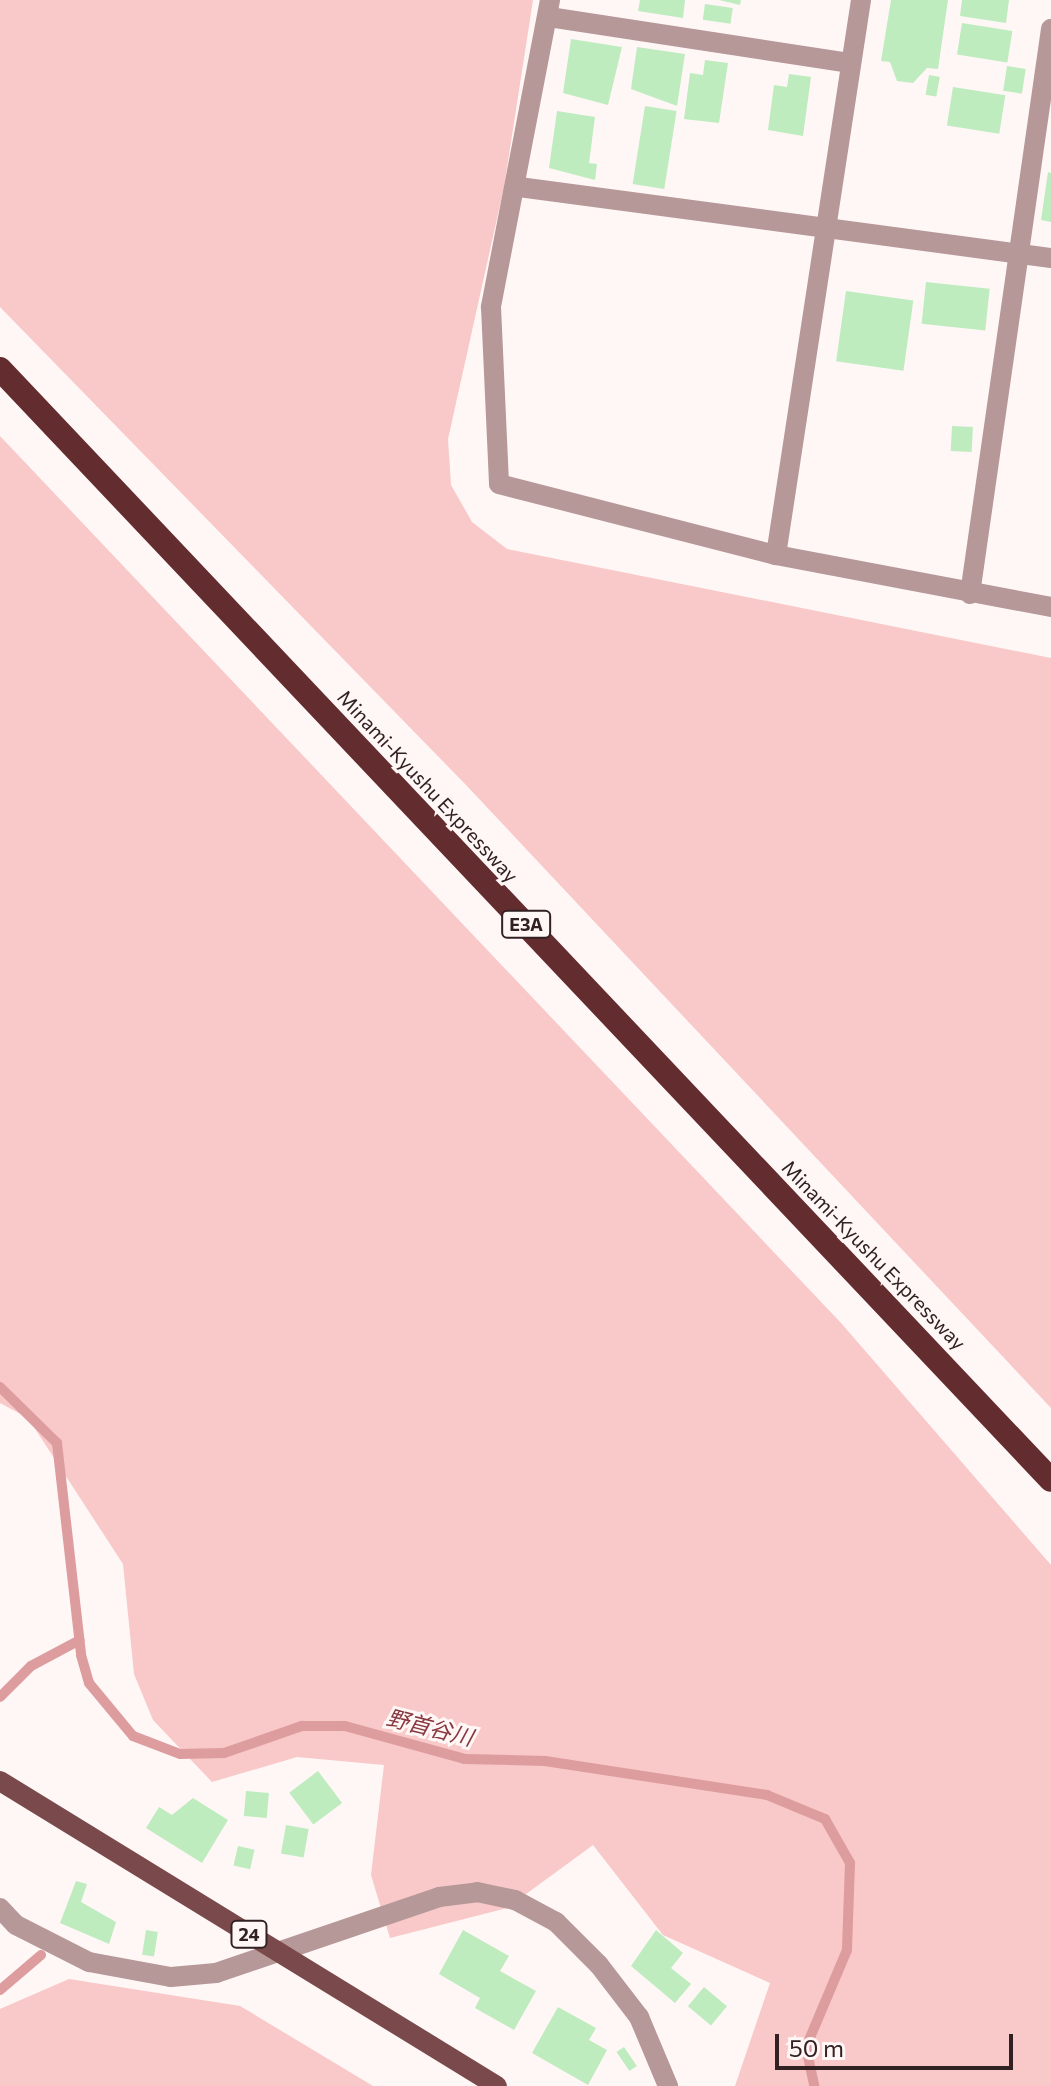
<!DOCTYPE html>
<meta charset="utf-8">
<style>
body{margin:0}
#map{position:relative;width:1051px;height:2086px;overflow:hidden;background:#fff6f6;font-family:Commissioner,"Noto Sans JP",sans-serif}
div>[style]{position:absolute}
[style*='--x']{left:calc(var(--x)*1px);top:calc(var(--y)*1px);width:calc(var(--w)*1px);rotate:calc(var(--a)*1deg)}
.green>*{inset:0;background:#f9c8c8}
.stream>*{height:10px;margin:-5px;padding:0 5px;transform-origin:5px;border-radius:5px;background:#dd9c9d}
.building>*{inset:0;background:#beecbf;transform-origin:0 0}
.street>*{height:20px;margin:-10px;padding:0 10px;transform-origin:10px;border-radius:10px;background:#b69898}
.primary>*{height:20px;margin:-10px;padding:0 10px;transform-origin:10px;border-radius:10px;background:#7a494b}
.highway>*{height:24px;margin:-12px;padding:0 12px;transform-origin:12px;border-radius:12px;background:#632d30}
span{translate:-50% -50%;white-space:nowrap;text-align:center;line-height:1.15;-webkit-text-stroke:6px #fff6f6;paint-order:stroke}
.shield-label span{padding:2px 6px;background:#fff6f6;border:2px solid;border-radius:6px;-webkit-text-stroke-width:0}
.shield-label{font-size:18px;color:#312122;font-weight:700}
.street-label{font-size:20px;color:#312122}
.water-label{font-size:22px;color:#87383e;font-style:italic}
.scale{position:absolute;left:775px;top:2034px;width:238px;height:36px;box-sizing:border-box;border:4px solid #312122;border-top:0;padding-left:10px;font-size:24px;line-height:28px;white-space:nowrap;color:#312122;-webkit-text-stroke:6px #fff6f6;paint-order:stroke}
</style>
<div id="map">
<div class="green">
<i style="clip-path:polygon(0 0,533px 0,504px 187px,448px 439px,451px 485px,472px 522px,507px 549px,1051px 658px,1051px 1408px,467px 786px,0 307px)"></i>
<i style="clip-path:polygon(0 436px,841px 1323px,1051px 1565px,1051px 2086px,735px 2086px,770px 1983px,663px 1935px,593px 1845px,507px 1908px,390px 1938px,371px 1875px,384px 1765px,297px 1757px,212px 1782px,153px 1720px,134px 1674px,123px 1564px,28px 1418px,0 1403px)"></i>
<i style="clip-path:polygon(69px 1979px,240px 2006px,373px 2086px,0 2086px,0 2009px)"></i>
</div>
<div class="stream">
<i style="--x:0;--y:1387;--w:80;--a:44.5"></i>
<i style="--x:57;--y:1443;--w:213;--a:83.5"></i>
<i style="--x:81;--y:1655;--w:29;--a:74"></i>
<i style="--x:89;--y:1683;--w:69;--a:50.3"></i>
<i style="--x:133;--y:1736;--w:50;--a:21"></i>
<i style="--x:180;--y:1754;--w:44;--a:-1.3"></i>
<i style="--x:224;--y:1753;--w:83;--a:-19.1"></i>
<i style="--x:302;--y:1726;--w:43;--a:0"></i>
<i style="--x:345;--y:1726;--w:124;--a:15.4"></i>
<i style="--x:465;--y:1759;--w:80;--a:1.4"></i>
<i style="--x:545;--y:1761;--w:225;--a:8.7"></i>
<i style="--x:767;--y:1795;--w:63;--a:22.5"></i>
<i style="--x:825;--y:1819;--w:51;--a:60.4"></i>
<i style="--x:850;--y:1863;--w:87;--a:92"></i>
<i style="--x:847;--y:1950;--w:105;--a:112.9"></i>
<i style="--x:806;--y:2047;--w:40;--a:78"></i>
<i style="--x:0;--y:1697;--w:44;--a:-45"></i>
<i style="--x:31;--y:1666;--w:55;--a:-28"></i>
<i style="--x:0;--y:1990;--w:54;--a:-40.5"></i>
</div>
<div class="building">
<i style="clip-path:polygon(640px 0,685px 0,683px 18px,638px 11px)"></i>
<i style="clip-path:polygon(719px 0,741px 0,740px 5px)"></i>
<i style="clip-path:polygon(891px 0,948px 0,938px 69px,927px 68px,913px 83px,897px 81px,890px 62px,881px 61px)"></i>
<i style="clip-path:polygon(962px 0,1009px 0,1006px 23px,960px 16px)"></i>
<i style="left:705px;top:4px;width:28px;height:16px;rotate:8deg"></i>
<i style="left:962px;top:23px;width:51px;height:32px;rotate:9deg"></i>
<i style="clip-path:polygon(571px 39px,622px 47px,608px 105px,563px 93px)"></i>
<i style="clip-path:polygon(637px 47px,685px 54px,677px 106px,631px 89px)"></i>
<i style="clip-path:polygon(705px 60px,728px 63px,719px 123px,684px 119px,690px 73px,703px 75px)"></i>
<i style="left:1007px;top:66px;width:19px;height:25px;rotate:9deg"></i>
<i style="clip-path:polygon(789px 74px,811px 77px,803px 136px,768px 130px,774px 85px,787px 87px)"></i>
<i style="left:929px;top:75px;width:11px;height:20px;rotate:10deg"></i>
<i style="left:953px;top:87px;width:53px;height:39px;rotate:9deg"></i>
<i style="left:645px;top:106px;width:32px;height:79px;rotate:9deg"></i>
<i style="clip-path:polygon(557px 111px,595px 117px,589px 163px,597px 164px,595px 180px,549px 168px)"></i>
<i style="clip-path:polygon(1048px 172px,1051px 173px,1051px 222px,1041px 220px)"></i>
<i style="left:926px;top:282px;width:64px;height:42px;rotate:6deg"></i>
<i style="left:846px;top:291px;width:68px;height:71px;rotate:8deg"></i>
<i style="left:952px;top:426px;width:21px;height:25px;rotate:3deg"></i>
<i style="left:318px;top:1771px;width:40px;height:36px;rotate:53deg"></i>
<i style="left:246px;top:1791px;width:23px;height:25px;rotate:5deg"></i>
<i style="clip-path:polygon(193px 1798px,228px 1820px,202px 1863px,146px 1828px,159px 1807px,172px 1815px)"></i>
<i style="left:286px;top:1825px;width:23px;height:29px;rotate:10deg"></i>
<i style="left:238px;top:1846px;width:17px;height:20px;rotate:13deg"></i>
<i style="clip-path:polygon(76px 1881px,87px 1884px,81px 1902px,116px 1922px,109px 1944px,60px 1923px)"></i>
<i style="left:146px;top:1930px;width:12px;height:25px;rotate:9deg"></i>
<i style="clip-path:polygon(463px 1930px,509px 1956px,500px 1971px,536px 1991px,514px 2030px,475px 2008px,480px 1998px,439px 1974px)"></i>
<i style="clip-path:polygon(656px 1930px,683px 1953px,671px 1968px,691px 1984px,675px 2003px,631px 1966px)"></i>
<i style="left:704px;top:1987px;width:30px;height:25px;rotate:40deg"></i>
<i style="clip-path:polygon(558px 2007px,596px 2028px,589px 2040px,607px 2050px,588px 2085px,532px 2053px)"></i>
<i style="left:624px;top:2047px;width:23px;height:9px;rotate:56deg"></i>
</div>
<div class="street">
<i style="--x:550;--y:0;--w:313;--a:100.9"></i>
<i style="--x:491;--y:307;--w:177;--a:87.4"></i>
<i style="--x:499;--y:484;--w:286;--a:14.4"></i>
<i style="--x:776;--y:555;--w:280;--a:10.7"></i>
<i style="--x:549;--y:17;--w:305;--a:8.7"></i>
<i style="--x:519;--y:187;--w:537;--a:7.6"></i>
<i style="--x:776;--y:555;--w:561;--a:-81.29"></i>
<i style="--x:970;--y:594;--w:571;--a:-81.84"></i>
<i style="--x:0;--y:1908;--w:23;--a:47"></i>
<i style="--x:16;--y:1925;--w:82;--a:26.9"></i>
<i style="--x:89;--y:1962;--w:83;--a:10.4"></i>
<i style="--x:171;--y:1977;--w:45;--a:-5.1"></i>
<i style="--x:216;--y:1973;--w:236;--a:-18.8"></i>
<i style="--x:439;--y:1897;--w:38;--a:-7"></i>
<i style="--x:477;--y:1892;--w:39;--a:12"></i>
<i style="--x:515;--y:1900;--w:47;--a:28.2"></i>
<i style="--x:556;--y:1922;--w:61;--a:45"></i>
<i style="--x:599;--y:1965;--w:66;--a:52.4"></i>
<i style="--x:639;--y:2017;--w:75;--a:67.2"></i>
</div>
<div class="primary">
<i style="--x:0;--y:1781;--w:583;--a:31.54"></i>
</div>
<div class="highway">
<i style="--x:0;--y:369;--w:1529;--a:46.59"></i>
</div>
<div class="shield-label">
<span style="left:526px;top:924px">E3A</span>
<span style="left:249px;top:1934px">24</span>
</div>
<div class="street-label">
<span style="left:428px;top:786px;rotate:47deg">Minami-Kyushu Expressway</span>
<span style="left:874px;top:1255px;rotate:46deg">Minami-Kyushu Expressway</span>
</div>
<div class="water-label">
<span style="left:430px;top:1727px;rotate:14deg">野首谷川</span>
</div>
<div class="scale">50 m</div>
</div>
